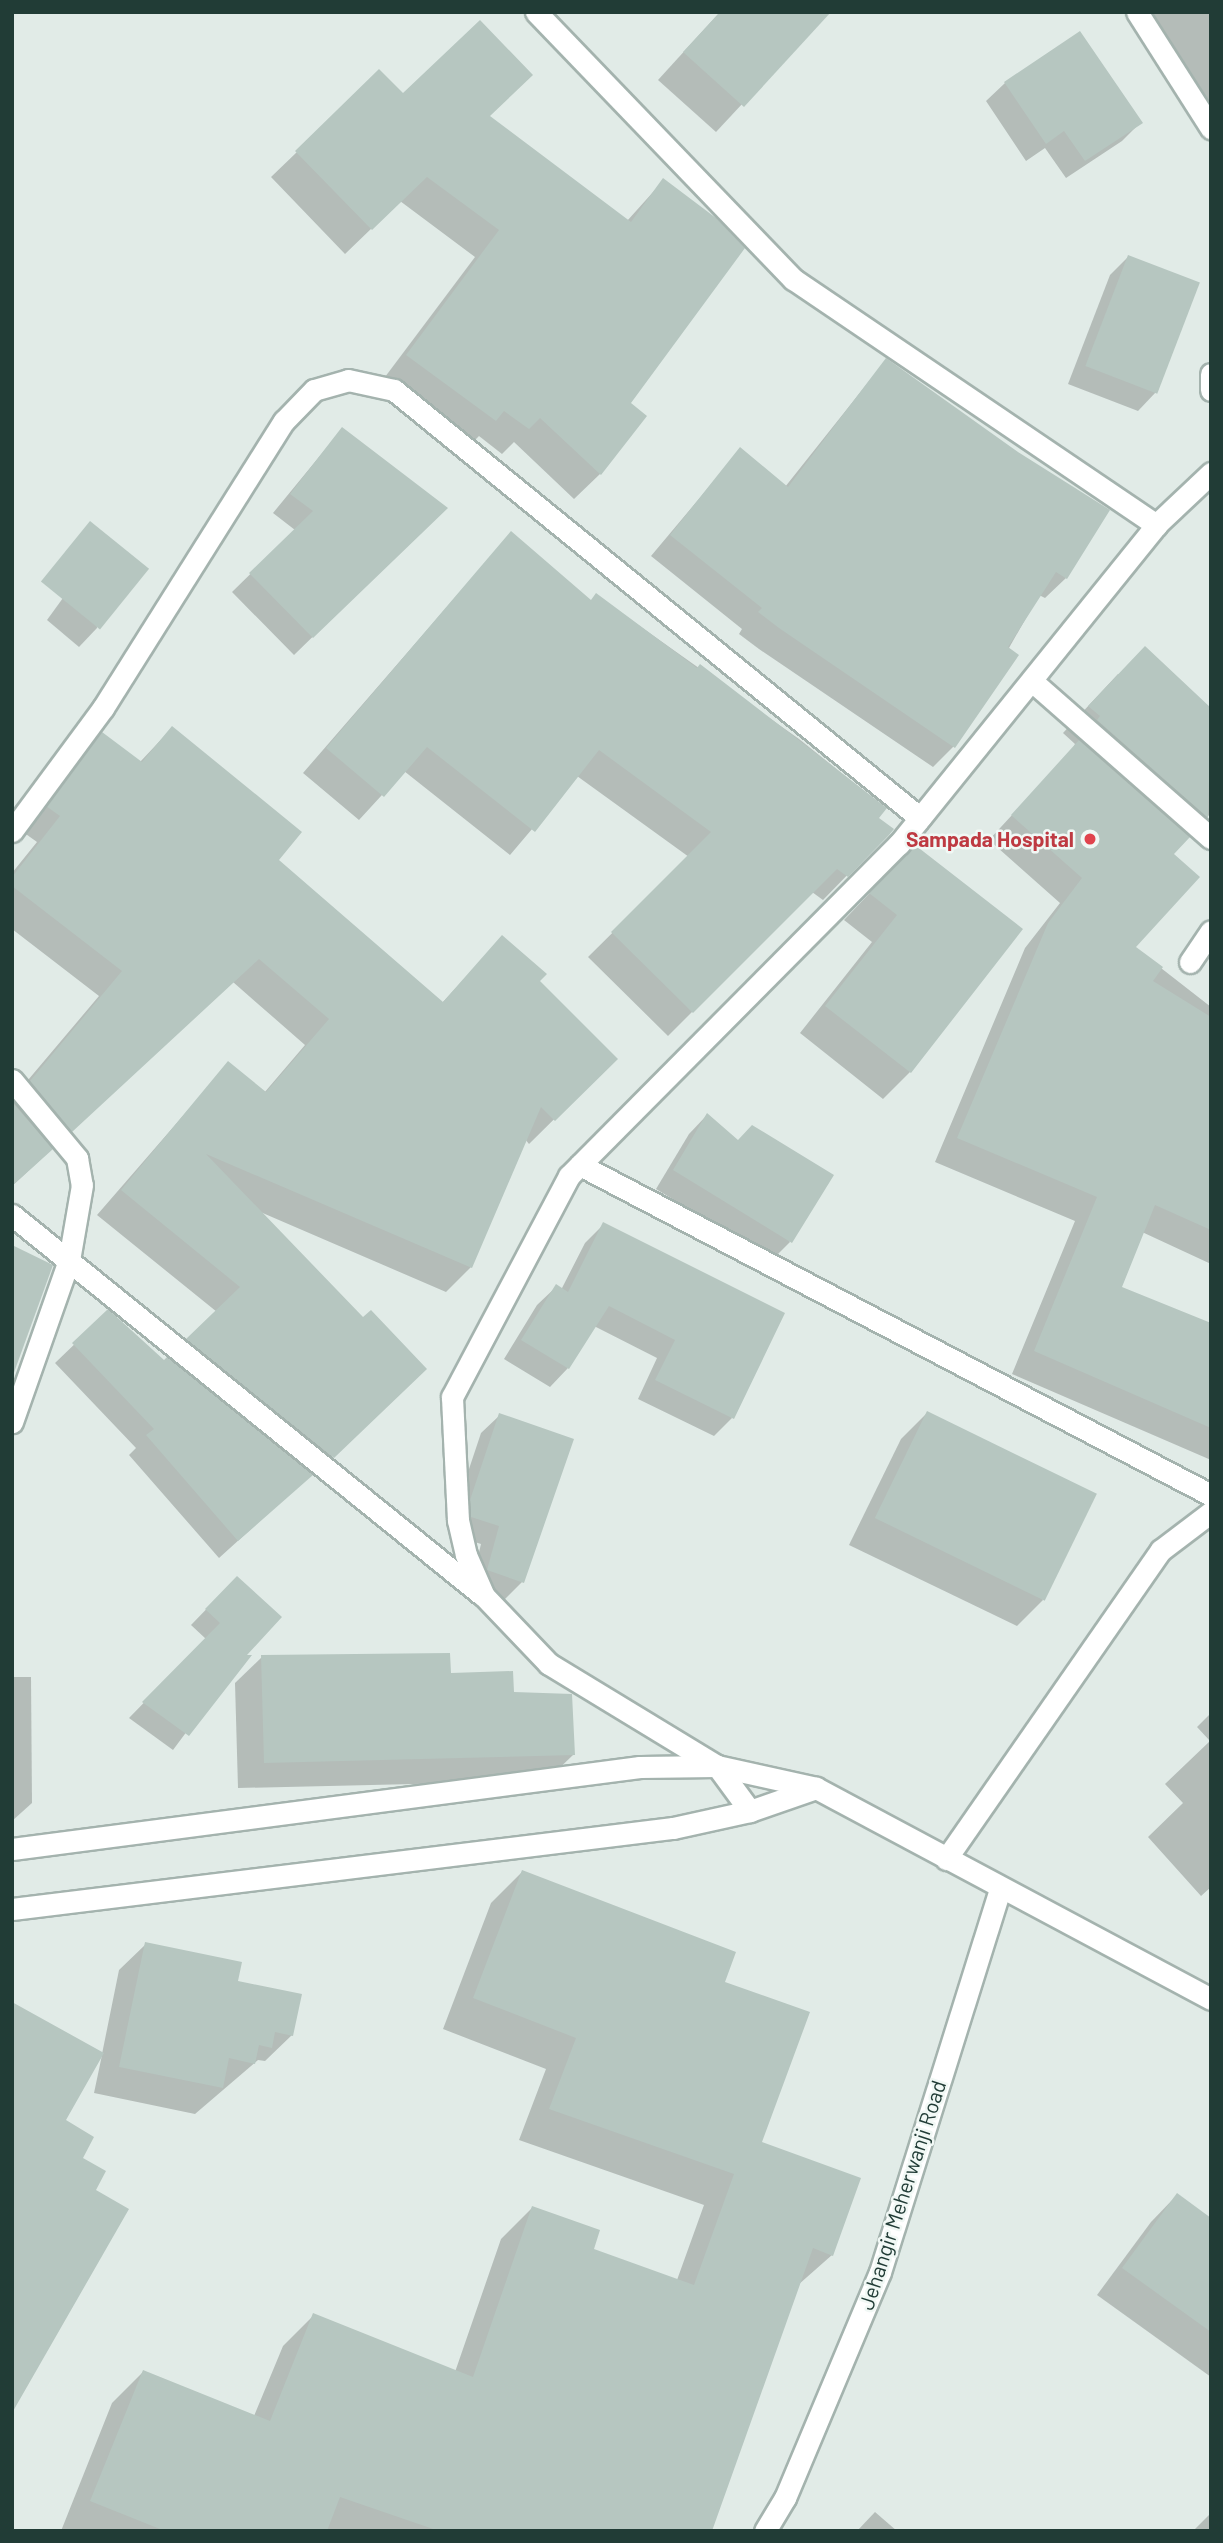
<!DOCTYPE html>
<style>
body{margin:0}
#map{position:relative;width:1223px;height:2543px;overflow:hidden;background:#e1ebe7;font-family:Barlow,sans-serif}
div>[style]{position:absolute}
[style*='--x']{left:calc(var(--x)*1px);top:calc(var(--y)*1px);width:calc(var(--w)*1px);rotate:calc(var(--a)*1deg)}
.shadow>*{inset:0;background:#0003}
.building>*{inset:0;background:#b6c6c0;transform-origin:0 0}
.roads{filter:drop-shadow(2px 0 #a4b3ae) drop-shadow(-2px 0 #a4b3ae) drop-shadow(0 2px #a4b3ae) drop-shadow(0 -2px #a4b3ae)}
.street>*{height:21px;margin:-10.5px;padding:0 10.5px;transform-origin:10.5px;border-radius:10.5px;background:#fff}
.secondary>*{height:21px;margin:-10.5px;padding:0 10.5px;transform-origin:10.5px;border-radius:10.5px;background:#fff}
.dots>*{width:19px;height:19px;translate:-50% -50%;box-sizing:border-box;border:4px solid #f1f8f5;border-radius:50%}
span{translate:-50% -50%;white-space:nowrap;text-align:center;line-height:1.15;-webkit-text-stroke:5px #f1f8f5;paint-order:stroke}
.health-label{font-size:21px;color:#be3a42;font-weight:700}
.right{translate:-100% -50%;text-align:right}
.street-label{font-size:21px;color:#213c36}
.frame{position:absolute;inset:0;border:14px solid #213c36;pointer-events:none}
</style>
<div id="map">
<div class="shadow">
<i style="clip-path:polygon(720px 12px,828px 12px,716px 132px,658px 80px)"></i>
<i style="clip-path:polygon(1136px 12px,1211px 12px,1211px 123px)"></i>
<i style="clip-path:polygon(1080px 34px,1140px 123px,1122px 141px,1066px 178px,1045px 148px,1026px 161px,986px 101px,1005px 83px)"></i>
<i style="clip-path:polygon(403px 96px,487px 117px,627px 221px,663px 181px,600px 474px,574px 499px,514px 442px,502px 454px,479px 436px,469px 446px,382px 381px,475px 257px,400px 201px,345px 254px,271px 177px,297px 152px)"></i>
<i style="clip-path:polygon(1128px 257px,1156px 392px,1138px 411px,1068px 384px,1110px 275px)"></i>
<i style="clip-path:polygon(886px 360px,1066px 578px,1045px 598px,1039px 595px,953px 747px,933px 767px,759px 649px,739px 634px,742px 629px,651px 556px,740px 450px,785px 487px)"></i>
<i style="clip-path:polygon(342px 429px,445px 508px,294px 655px,232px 592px,295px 530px,273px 513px)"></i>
<i style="clip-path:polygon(511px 533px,590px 602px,596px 595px,799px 739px,885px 808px,877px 818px,891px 830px,823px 900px,812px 892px,668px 1036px,588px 957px,689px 857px,577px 776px,510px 855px,404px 771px,359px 820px,303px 773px)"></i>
<i style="clip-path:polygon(92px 558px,97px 628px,79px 647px,47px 620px)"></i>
<i style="clip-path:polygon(1118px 674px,1211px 710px,1211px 813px,1172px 854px,1134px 947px,1211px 1007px,1211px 1264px,1142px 1232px,1120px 1288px,1211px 1325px,1211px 1460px,1012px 1374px,1075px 1221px,935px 1162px,1025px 948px,1060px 903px,989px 840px,1073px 749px,1075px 744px,1063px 733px)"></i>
<i style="clip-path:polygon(172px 728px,277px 860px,442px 1003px,502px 938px,538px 981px,615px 1059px,529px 1144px,525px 1139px,471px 1267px,446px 1292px,258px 1211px,401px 1393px,219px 1558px,129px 1455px,136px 1448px,55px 1363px,108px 1312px,164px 1362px,217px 1312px,97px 1215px,228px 1064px,264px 1093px,305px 1045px,233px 982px,12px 1186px,12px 1099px,99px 996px,12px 929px,12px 873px,37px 842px,23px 832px,77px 759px,102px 734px,140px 762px)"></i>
<i style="clip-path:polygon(888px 874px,1021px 930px,910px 1072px,883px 1099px,800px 1033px,872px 942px,844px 920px)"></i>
<i style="clip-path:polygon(707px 1115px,790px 1242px,772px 1260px,656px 1189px,689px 1134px)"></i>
<i style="clip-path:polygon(604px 1224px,732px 1418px,714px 1436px,638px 1399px,657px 1358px,594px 1326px,568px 1368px,550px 1387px,504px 1359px,537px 1305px,556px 1287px,561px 1290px,585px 1243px)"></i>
<i style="clip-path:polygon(927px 1413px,1043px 1600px,1017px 1626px,849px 1545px,901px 1439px)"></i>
<i style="clip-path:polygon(500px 1415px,522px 1582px,504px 1600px,470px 1589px,481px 1544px,453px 1535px,452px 1520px,481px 1433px)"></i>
<i style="clip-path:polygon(222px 1593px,243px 1656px,173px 1750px,129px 1718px,206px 1639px,191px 1625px)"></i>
<i style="clip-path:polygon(262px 1657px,449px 1674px,573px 1755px,546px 1781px,238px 1788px,235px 1683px)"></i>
<i style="clip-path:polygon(12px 1677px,31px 1677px,32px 1803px,12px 1821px)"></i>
<i style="clip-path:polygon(1211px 1713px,1211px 1887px,1201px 1896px,1148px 1837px,1183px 1803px,1165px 1784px,1210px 1741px,1197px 1727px)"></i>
<i style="clip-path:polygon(522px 1872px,723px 1983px,760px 2143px,832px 2255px,798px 2285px,711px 2531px,61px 2531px,112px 2403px,143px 2372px,254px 2416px,283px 2346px,314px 2315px,455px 2372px,501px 2239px,532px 2208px,591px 2250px,677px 2280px,704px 2205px,519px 2140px,546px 2069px,443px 2029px,491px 1903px)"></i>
<i style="clip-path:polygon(146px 1944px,236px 1982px,292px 2035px,265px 2061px,258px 2060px,195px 2114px,94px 2093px,102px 2055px,64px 2121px,93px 2190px,21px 2394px,12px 2035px,102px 2054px,119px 1970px)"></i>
<i style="clip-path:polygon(1177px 2195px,1211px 2220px,1211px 2377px,1097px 2295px,1151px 2222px)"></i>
<i style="clip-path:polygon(875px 2512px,897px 2531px,857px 2531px)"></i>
<i style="clip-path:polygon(1211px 2513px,1211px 2531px,1193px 2531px)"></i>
</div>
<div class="building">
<i style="clip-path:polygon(720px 12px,831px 12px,744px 107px,683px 52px)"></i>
<i style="clip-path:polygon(480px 20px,533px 75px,490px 116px,631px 222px,663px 178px,716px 218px,745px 248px,631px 403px,647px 416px,601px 475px,540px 418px,529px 429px,504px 411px,496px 421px,406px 355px,499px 230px,427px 177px,372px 230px,295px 151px,379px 69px,403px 93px)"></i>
<i style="clip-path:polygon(1080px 31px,1143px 123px,1085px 161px,1064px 131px,1046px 144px,1004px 82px)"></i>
<i style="left:1128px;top:255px;width:77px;height:119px;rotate:21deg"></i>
<i style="clip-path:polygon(886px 358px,1018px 452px,1110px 510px,1067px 579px,1056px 572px,1008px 647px,1019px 655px,955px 748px,779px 628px,758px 612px,762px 608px,670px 535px,740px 447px,788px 487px)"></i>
<i style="clip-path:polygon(342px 427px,448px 508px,313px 638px,249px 573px,313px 511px,290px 494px)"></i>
<i style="left:90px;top:521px;width:76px;height:78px;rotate:39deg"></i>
<i style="clip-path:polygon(511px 531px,591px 600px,596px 593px,697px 668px,700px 664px,887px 808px,879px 818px,894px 829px,889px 835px,848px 877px,837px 869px,693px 1013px,611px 932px,711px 832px,599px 750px,535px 832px,427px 747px,384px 797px,326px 748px)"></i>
<i style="clip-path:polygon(1145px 646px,1211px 708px,1208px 818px,1097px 720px,1100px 716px,1088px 706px)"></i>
<i style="clip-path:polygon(172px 726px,302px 832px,279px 860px,443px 1002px,502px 935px,547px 974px,540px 981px,618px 1059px,555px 1121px,541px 1107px,472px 1268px,206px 1154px,363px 1317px,371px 1310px,427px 1369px,334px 1458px,186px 1339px,240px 1287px,121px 1190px,228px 1061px,266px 1092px,329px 1019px,259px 959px,72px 1132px,30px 1081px,122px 971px,12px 886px,12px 877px,60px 816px,46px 806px,102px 732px,142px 762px)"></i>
<i style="clip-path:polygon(1079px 740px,1190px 837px,1174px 854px,1200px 877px,1136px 947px,1163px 967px,1153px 981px,1211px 1017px,1211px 1230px,1155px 1205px,1122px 1287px,1211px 1323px,1211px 1428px,1034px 1351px,1097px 1197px,957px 1138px,1048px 923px,1082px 878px,1011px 815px)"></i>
<i style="clip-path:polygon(915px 845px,1023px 929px,911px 1073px,825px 1006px,897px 915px,869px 893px)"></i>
<i style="clip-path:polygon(12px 1102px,53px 1149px,12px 1186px)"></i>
<i style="clip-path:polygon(707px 1113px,738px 1140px,752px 1125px,834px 1175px,792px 1243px,673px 1170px)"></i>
<i style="clip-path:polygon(603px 1222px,785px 1313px,734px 1419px,655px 1380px,675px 1340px,609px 1306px,569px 1369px,521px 1340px,556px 1284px,568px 1292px)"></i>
<i style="clip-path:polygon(12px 1245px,53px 1265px,12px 1378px)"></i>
<i style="clip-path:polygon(108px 1309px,164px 1360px,167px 1357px,313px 1475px,238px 1541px,146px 1435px,154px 1429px,72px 1343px)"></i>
<i style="left:927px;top:1411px;width:189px;height:119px;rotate:26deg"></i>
<i style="clip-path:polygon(499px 1413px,574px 1439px,524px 1583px,487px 1570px,499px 1526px,471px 1517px,470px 1500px)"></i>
<i style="clip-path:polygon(237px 1576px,282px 1617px,247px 1655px,252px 1655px,189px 1736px,142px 1702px,220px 1623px,205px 1609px)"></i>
<i style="clip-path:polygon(450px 1653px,451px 1673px,513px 1671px,514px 1692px,572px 1694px,575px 1755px,264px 1763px,261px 1655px)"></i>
<i style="clip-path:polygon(522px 1870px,736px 1952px,725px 1982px,810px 2012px,762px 2142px,861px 2178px,833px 2256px,813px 2248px,712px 2531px,439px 2531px,340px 2497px,327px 2531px,165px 2531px,90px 2501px,143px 2370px,270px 2421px,313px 2313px,473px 2377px,532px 2206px,600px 2230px,594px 2249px,694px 2285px,734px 2174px,549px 2109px,576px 2038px,473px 1998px)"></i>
<i style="clip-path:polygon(145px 1942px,242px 1962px,238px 1981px,302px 1994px,293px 2036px,275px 2032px,272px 2048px,259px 2045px,255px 2064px,229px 2058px,223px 2088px,119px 2067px)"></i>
<i style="clip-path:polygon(12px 2002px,104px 2053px,66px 2120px,94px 2137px,83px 2158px,106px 2171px,96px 2190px,129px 2209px,12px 2413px)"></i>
<i style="clip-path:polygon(1177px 2193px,1211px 2218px,1211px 2332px,1122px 2268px)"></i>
</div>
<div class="roads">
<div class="street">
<i style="--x:536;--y:12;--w:371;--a:46.1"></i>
<i style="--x:793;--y:279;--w:439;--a:34.1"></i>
<i style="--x:1137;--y:12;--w:138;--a:57.5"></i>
<i style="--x:1211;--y:374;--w:16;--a:90"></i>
<i style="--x:1032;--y:681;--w:238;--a:41.3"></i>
<i style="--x:12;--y:831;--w:153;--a:-53.5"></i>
<i style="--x:103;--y:708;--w:339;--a:-57.8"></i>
<i style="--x:284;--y:421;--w:43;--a:-45.9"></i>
<i style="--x:314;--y:390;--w:35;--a:-16"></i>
<i style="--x:348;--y:380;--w:47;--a:12.3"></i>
<i style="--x:394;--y:390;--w:678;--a:39.13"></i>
<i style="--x:1190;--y:962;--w:37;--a:-56"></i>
<i style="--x:12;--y:1080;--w:102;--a:50.2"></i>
<i style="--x:77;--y:1158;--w:27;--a:80"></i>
<i style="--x:82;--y:1185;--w:76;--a:99.8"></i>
<i style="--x:69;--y:1260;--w:172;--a:109.4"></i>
<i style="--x:580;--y:1165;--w:712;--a:27.61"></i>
<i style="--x:12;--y:1215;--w:603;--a:38.94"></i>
<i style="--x:750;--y:1811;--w:56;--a:-126.3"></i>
<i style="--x:717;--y:1766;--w:197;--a:-148.7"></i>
<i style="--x:549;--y:1664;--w:94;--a:-133.7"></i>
<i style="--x:484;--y:1596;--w:45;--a:-113.7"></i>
<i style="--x:466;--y:1555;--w:36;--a:-103"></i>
<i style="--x:458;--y:1520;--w:123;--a:-92.8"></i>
<i style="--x:452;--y:1397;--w:250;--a:-62.1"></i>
<i style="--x:569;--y:1176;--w:468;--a:-45.2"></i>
<i style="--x:899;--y:844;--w:410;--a:-51.1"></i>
<i style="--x:1156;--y:525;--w:76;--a:-43.4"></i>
<i style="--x:946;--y:1859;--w:376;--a:-55.2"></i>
<i style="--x:1161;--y:1550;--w:63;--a:-37.2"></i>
<i style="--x:765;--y:2531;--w:39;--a:-59"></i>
<i style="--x:785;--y:2498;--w:245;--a:-67.2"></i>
<i style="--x:880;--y:2272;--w:401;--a:-72.6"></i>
</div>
<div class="secondary">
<i style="--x:12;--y:1849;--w:633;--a:-7.44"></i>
<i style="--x:640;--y:1767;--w:77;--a:-0.7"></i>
<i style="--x:717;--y:1766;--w:101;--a:12.5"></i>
<i style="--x:816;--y:1788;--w:448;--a:28.1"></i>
<i style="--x:12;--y:1909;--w:666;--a:-6.99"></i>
<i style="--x:673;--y:1828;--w:79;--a:-12.4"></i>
<i style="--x:750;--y:1811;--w:70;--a:-19.2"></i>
</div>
</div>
<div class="dots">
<i style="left:1090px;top:839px;background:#e0444e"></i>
</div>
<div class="health-label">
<span class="right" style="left:1074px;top:839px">Sampada Hospital</span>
</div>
<div class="street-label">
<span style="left:902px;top:2195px;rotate:-72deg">Jehangir Meherwanji Road</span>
</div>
<div class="frame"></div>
</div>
